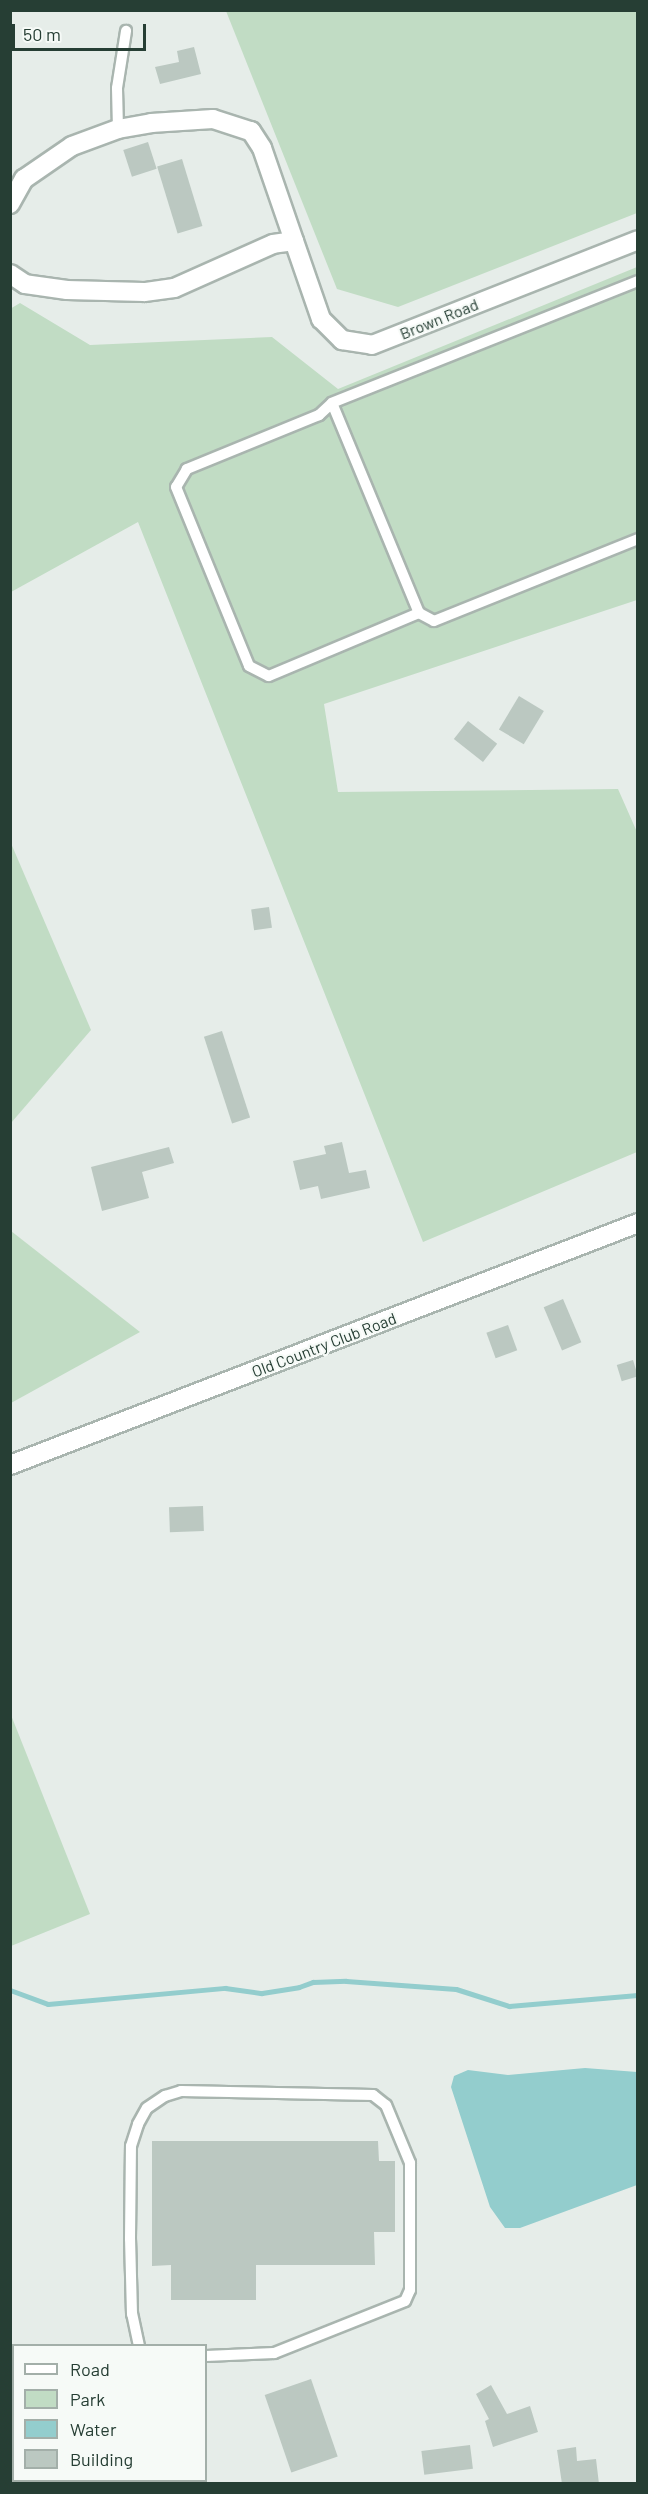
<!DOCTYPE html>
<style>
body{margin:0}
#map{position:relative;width:648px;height:2494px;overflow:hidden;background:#e6ede9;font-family:Barlow,sans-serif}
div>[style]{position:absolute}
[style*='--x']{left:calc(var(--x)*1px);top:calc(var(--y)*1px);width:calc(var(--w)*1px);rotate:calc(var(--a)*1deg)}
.green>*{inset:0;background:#c1dcc4}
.water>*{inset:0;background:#93cdcd}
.stream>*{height:5px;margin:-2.5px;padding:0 2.5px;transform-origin:2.5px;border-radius:2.5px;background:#93cdcd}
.building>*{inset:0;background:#bbc8c1;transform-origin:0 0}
.roads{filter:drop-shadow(2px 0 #a9b5af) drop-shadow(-2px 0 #a9b5af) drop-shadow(0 2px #a9b5af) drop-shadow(0 -2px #a9b5af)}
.lane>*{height:10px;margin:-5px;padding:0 5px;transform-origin:5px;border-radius:5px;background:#fff}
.street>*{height:18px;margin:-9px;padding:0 9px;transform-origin:9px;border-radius:9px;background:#fff}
span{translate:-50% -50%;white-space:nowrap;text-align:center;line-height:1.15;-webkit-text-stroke:4.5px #f6faf7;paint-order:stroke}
.street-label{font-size:16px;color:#263e34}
.frame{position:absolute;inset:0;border:12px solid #263e34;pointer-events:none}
.legend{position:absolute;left:12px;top:2344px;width:195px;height:138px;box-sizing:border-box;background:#f6faf7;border:2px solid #a3afa9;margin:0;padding:8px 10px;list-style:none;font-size:18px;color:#263e34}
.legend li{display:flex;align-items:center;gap:12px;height:30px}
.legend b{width:30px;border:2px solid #a3afa9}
.scale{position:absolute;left:12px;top:24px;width:134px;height:27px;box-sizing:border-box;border:3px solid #263e34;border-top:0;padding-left:8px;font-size:18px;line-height:21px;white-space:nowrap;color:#263e34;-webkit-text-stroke:4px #f6faf7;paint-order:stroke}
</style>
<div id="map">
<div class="green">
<i style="clip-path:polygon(226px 11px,637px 11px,637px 213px,398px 307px,337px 289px)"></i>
<i style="clip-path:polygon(637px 267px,637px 600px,324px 704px,338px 792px,618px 789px,637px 832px,637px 1152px,423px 1242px,138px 522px,11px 592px,10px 309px,20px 303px,90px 345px,272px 337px,338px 389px)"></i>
<i style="clip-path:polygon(10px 841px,91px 1030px,11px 1123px,10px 1123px)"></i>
<i style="clip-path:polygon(11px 1231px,140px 1332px,11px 1403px,10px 1403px)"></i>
<i style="clip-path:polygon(11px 1715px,90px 1914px,11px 1946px,10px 1946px)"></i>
</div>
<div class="water">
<i style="clip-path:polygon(585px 2068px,637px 2072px,637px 2185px,520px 2228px,505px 2228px,490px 2207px,451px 2087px,454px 2076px,468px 2070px,508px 2075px)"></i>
</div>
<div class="stream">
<i style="--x:10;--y:1990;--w:40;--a:20.2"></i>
<i style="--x:48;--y:2004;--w:178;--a:-5.2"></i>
<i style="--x:225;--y:1988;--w:37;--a:8"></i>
<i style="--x:262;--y:1993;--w:37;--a:-9"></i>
<i style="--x:299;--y:1987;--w:15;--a:-20"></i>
<i style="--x:313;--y:1982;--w:33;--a:-2"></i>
<i style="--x:346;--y:1981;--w:110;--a:4.2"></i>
<i style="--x:456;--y:1989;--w:56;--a:17.8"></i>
<i style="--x:509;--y:2006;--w:129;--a:-4.9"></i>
</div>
<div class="building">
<i style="clip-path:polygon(194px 47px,201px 74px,160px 84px,155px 67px,179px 62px,177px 51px)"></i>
<i style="left:148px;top:142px;width:28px;height:26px;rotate:72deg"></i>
<i style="left:182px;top:159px;width:70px;height:26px;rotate:73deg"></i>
<i style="left:519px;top:696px;width:29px;height:39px;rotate:31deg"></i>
<i style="left:468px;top:721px;width:37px;height:23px;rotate:38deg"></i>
<i style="left:269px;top:907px;width:21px;height:18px;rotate:82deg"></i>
<i style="left:222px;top:1031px;width:91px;height:19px;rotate:72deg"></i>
<i style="clip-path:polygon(342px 1142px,349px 1173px,366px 1170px,370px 1188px,321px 1199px,318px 1186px,300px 1190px,293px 1161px,326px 1154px,324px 1146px)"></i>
<i style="clip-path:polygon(169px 1147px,174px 1163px,142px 1172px,149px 1198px,102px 1211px,91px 1167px)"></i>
<i style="left:563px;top:1299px;width:47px;height:21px;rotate:67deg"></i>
<i style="left:508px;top:1325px;width:27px;height:23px;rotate:70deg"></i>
<i style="left:633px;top:1360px;width:17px;height:17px;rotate:73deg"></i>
<i style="left:203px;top:1506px;width:25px;height:34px;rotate:88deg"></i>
<i style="clip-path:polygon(152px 2141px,378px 2141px,379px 2161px,395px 2161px,395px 2232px,374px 2232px,375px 2265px,256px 2265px,256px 2300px,171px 2300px,171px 2265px,152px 2266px)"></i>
<i style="left:311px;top:2379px;width:82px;height:49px;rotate:71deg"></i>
<i style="clip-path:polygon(491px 2385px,507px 2414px,530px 2406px,538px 2432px,493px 2447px,485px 2421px,489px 2419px,476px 2394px)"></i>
<i style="left:470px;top:2445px;width:24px;height:49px;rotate:83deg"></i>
<i style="clip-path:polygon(576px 2447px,577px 2461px,596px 2459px,599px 2484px,562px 2484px,557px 2450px)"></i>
</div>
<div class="roads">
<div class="lane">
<i style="--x:118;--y:129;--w:41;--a:-91.4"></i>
<i style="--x:117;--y:88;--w:58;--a:-81"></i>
<i style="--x:638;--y:281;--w:329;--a:158.3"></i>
<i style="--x:332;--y:403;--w:227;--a:67.5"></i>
<i style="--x:419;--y:613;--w:17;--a:28"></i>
<i style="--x:434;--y:621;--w:220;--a:-21.9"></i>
<i style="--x:332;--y:403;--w:18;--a:137"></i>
<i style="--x:319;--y:415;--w:143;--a:157.8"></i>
<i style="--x:187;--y:469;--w:21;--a:121"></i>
<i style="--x:176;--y:487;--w:193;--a:67.8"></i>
<i style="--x:249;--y:666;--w:22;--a:27"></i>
<i style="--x:269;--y:676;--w:163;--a:-22.8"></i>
<i style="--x:139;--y:2346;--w:33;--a:-102"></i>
<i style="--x:132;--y:2314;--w:75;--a:-91.5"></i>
<i style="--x:130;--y:2239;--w:93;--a:-89.4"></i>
<i style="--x:131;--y:2146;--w:23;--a:-72"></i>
<i style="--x:138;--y:2124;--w:18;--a:-61"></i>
<i style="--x:147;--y:2108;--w:22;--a:-34"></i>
<i style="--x:165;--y:2096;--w:17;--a:-17"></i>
<i style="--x:181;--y:2091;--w:192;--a:1.2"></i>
<i style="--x:373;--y:2095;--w:16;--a:38"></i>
<i style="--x:386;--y:2105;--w:63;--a:67.5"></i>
<i style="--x:410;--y:2163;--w:127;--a:90"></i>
<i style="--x:410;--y:2290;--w:12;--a:114"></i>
<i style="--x:405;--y:2301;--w:141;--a:158.3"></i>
<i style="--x:274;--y:2353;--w:68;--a:177.5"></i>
<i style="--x:106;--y:2484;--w:5;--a:-53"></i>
</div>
<div class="street">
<i style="--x:10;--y:204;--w:29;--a:-61"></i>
<i style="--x:24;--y:179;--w:58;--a:-34.5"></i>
<i style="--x:72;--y:146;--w:49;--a:-20.3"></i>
<i style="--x:118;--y:129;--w:34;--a:-10"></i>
<i style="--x:151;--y:123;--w:62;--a:-3.7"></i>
<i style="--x:213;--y:119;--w:40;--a:18"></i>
<i style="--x:251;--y:131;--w:20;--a:57"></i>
<i style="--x:262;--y:148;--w:98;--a:71"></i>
<i style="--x:294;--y:241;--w:21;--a:172"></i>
<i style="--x:273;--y:244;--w:108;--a:156"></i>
<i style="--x:174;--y:288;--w:30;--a:172"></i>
<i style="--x:144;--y:292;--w:77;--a:-178.5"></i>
<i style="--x:67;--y:290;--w:42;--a:-171.9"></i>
<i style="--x:25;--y:284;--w:18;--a:-146"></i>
<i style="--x:294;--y:241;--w:83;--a:70.9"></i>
<i style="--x:321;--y:319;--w:30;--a:45"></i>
<i style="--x:342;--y:340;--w:30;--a:9"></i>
<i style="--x:372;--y:345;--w:286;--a:-21.5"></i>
<i style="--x:10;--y:1465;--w:673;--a:-21.07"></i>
</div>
</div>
<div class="street-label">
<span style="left:439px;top:319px;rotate:-22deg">Brown Road</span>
<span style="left:324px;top:1345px;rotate:-21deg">Old Country Club Road</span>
</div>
<div class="frame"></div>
<ul class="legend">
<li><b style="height:8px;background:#fff"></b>Road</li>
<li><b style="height:16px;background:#c1dcc4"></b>Park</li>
<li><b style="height:16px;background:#93cdcd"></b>Water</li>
<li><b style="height:16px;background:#bbc8c1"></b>Building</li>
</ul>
<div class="scale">50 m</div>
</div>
